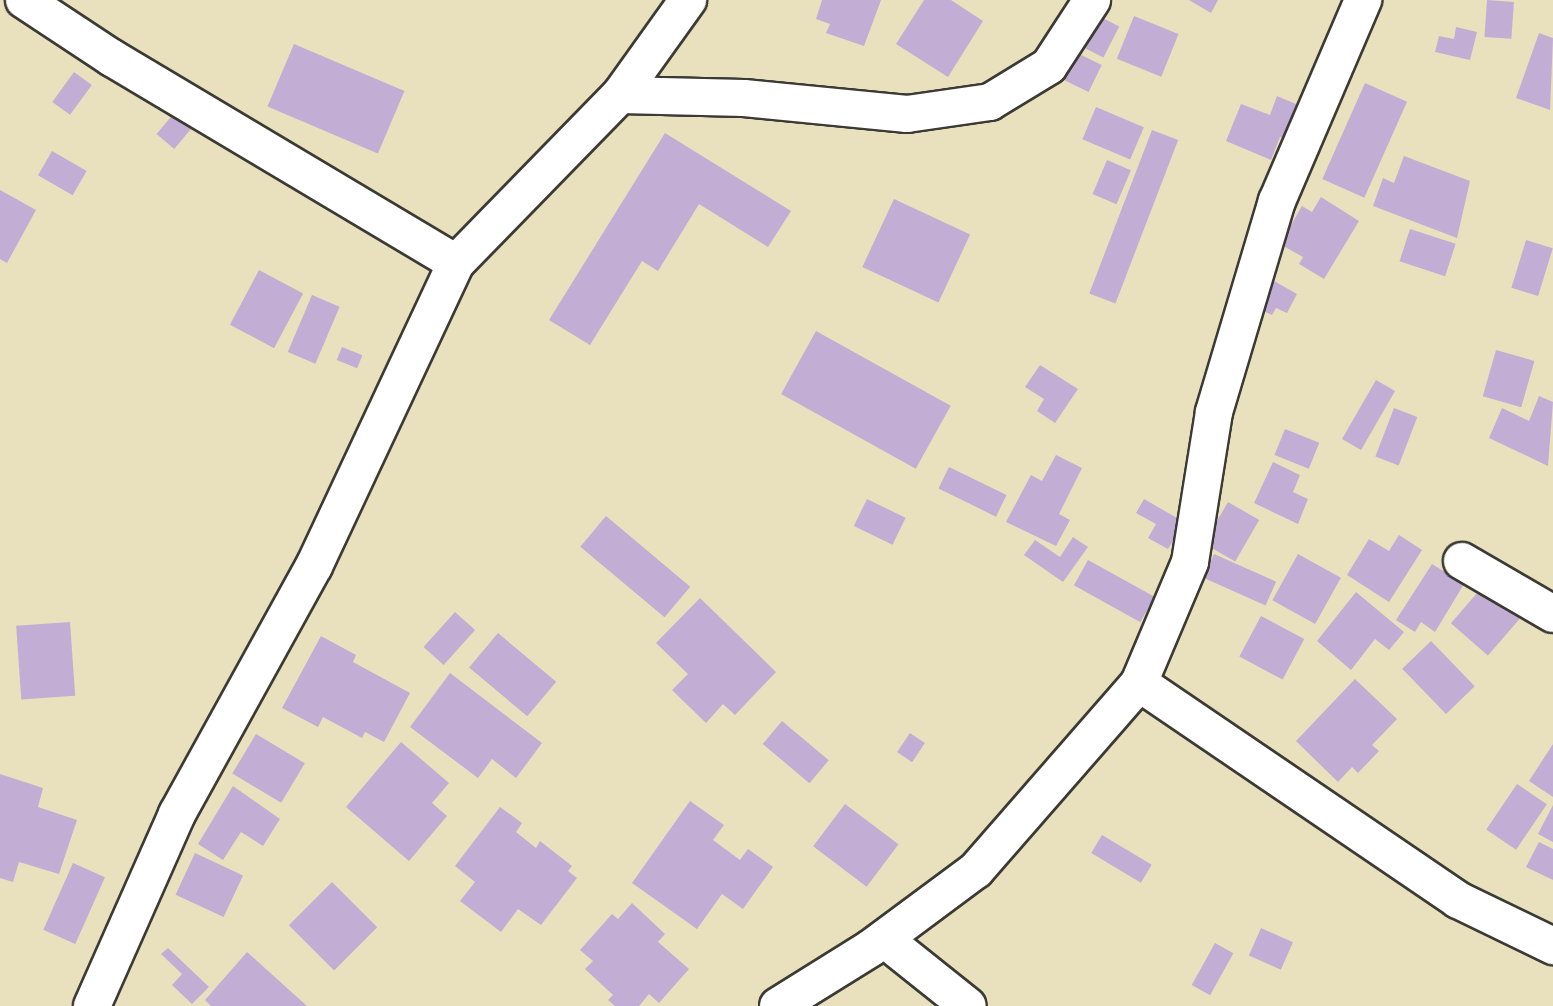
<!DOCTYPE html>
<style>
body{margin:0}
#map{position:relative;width:1553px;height:1006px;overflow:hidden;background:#e9e1bd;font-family:"Gochi Hand",sans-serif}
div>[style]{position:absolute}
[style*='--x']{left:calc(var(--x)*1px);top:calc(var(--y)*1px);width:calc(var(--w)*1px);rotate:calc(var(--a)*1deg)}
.building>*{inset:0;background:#c2add5;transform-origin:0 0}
.roads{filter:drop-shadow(2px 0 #3b3a34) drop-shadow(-2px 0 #3b3a34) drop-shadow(0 2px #3b3a34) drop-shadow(0 -2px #3b3a34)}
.minor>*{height:36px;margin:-18px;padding:0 18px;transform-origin:18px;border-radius:18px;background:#fff}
span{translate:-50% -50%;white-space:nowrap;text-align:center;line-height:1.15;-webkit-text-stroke:6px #fcf5e5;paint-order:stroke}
</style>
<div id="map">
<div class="building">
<i style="clip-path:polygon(822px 0,881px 0,864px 46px,826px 33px,830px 24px,816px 19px)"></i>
<i style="clip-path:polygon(924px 0,951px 0,983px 21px,948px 77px,896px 44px)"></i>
<i style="clip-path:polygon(1189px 0,1218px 0,1211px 13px)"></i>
<i style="left:1487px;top:0;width:27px;height:37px;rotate:4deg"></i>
<i style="left:1089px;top:11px;width:34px;height:35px;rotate:27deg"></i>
<i style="left:1134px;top:16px;width:48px;height:46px;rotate:22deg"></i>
<i style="clip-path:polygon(1456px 27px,1477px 32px,1470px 60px,1435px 52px,1439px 36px,1454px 39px)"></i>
<i style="clip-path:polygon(1539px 33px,1553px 38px,1550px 110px,1516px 98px)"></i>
<i style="left:294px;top:44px;width:120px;height:68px;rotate:23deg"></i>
<i style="left:1073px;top:51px;width:32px;height:30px;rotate:26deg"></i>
<i style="left:74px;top:72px;width:22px;height:37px;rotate:36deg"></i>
<i style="left:1365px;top:83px;width:46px;height:105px;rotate:24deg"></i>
<i style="clip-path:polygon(1277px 96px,1303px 107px,1290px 141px,1280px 137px,1271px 160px,1226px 141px,1241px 104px,1270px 115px)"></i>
<i style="left:181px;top:105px;width:23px;height:38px;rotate:40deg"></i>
<i style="left:1096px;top:107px;width:52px;height:35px;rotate:23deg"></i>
<i style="left:1152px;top:130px;width:28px;height:175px;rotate:21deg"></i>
<i style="clip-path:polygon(665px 133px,791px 211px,768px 247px,699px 204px,658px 271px,642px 261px,590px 345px,549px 320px)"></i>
<i style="left:52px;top:151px;width:40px;height:28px;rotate:30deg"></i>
<i style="clip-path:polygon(1404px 156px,1470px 181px,1457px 238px,1373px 206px,1383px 178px,1394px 183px)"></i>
<i style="left:1107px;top:160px;width:26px;height:37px;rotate:23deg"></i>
<i style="clip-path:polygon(0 190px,36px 210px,7px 263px,0 259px)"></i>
<i style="clip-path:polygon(1321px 197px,1359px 221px,1324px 279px,1299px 264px,1303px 257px,1280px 244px,1302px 206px,1312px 212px)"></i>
<i style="left:894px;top:199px;width:84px;height:75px;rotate:25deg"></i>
<i style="left:1410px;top:229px;width:48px;height:34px;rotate:18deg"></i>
<i style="left:1526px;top:240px;width:28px;height:50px;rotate:17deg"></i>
<i style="left:259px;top:270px;width:50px;height:62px;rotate:28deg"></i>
<i style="clip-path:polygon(1274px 281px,1297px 294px,1287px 313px,1276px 308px,1272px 315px,1255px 307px)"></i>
<i style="left:312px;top:295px;width:30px;height:62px;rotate:23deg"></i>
<i style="left:816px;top:331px;width:154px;height:72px;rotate:29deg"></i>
<i style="left:342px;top:347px;width:22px;height:14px;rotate:22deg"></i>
<i style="left:1496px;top:350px;width:40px;height:48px;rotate:16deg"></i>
<i style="clip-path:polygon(1040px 365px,1078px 389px,1055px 423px,1037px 411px,1044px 399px,1025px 387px)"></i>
<i style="left:1376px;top:380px;width:22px;height:68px;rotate:30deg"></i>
<i style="clip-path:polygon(1539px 396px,1553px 402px,1548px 466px,1489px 438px,1502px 408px,1529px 421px)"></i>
<i style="left:1394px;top:408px;width:25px;height:52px;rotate:21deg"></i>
<i style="left:1285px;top:429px;width:37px;height:28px;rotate:22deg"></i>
<i style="clip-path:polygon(1056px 455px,1082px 468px,1059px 514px,1070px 520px,1056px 546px,1006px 522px,1031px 475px,1042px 481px)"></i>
<i style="clip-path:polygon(1273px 462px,1300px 475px,1293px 492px,1308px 499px,1298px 524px,1254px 503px)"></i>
<i style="left:949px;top:467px;width:64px;height:24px;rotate:26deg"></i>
<i style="left:867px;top:499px;width:43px;height:30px;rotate:26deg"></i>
<i style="clip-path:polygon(1144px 499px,1184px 522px,1168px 549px,1148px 538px,1156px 524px,1136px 513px)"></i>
<i style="left:1228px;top:502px;width:36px;height:48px;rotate:30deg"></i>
<i style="left:606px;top:516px;width:110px;height:40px;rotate:40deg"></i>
<i style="clip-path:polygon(1399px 535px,1422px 550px,1389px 602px,1347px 575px,1369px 539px,1389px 551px)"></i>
<i style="clip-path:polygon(1073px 537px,1088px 547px,1063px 582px,1024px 555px,1035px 540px,1060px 557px)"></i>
<i style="left:1214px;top:554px;width:68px;height:26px;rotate:24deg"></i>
<i style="left:1298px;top:554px;width:49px;height:53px;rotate:29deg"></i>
<i style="left:1088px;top:560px;width:76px;height:29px;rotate:29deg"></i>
<i style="clip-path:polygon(1432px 564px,1464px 584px,1435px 632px,1421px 622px,1415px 632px,1396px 620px)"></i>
<i style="left:1485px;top:584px;width:49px;height:52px;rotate:41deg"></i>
<i style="clip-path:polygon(1356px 592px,1404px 632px,1389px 650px,1375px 639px,1351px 670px,1317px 641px)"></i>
<i style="clip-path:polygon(700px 598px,776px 672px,735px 715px,723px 704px,706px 723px,672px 690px,688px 674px,656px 643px)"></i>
<i style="left:455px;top:612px;width:27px;height:47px;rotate:42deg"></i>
<i style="left:1261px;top:616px;width:49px;height:46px;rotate:28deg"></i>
<i style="left:70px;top:622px;width:74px;height:54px;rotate:86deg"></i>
<i style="left:498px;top:633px;width:76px;height:45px;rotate:40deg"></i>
<i style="clip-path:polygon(321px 636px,356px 655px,353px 662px,410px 693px,384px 742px,365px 732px,362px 738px,323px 717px,318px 727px,282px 708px)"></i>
<i style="left:1431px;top:641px;width:63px;height:40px;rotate:46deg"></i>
<i style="clip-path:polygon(450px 673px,542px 743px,516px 778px,492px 759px,478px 778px,410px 727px)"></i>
<i style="clip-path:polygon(1355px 679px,1397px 719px,1372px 745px,1379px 751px,1358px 773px,1352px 767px,1338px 782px,1296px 741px)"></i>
<i style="left:782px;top:721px;width:61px;height:30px;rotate:40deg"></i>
<i style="left:910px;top:733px;width:18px;height:23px;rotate:34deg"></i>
<i style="left:256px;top:734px;width:57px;height:46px;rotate:31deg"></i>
<i style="clip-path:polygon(401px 742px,449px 783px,432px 803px,447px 816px,409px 861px,346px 807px)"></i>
<i style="clip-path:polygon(1553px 744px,1553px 797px,1529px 781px)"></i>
<i style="clip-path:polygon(0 774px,43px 788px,38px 807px,77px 820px,59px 874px,19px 862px,13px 882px,0 878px)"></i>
<i style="left:1517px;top:784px;width:36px;height:55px;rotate:34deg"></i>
<i style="clip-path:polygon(233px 786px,280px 819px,263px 846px,241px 832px,223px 860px,198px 844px)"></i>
<i style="clip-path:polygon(690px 801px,724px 825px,713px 840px,740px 860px,748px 849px,773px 867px,743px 909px,722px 894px,697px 929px,632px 883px)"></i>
<i style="left:845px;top:804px;width:67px;height:53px;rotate:37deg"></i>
<i style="clip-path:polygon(1553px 805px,1553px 842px,1538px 834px)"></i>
<i style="clip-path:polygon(500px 807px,522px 823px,516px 832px,536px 848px,540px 841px,572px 866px,568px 871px,577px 878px,541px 925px,518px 909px,501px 932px,460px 901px,475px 882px,455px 866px)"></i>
<i style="left:1102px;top:835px;width:58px;height:21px;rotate:31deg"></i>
<i style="clip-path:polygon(1539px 842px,1553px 849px,1553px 880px,1526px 867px)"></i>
<i style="left:195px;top:853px;width:53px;height:46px;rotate:25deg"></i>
<i style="left:73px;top:863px;width:35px;height:73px;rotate:24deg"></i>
<i style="left:332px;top:882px;width:64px;height:61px;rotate:45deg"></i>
<i style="clip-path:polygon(632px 903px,665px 934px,658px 942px,689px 969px,659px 1003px,649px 994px,639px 1006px,615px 1006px,608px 1000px,613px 995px,585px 969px,593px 961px,580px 950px,612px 914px,618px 919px)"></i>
<i style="left:1261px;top:928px;width:35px;height:30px;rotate:24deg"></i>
<i style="left:1215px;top:943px;width:21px;height:48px;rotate:29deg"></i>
<i style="clip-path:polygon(168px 948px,209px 987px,192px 1004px,172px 985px,182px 974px,161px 954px)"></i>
<i style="clip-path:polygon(247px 952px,307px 1006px,211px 1006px,205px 1000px)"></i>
</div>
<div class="roads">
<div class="minor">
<i style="--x:24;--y:0;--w:105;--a:33.4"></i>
<i style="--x:112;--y:58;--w:400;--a:30.8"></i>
<i style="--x:620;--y:95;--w:124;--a:1.4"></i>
<i style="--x:744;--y:98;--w:164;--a:5.6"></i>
<i style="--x:907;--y:114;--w:84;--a:-8.2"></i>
<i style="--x:990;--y:102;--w:69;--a:-31.4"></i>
<i style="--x:1049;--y:66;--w:79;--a:-56.9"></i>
<i style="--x:1462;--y:561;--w:105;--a:30.2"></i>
<i style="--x:1139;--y:683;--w:386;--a:34.2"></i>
<i style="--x:1458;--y:900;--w:106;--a:25.8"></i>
<i style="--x:884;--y:939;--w:107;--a:38.6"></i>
<i style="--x:92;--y:1006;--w:210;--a:-66.1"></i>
<i style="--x:177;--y:814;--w:283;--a:-61.1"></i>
<i style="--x:314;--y:566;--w:335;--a:-64.9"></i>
<i style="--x:456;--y:263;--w:235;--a:-45.7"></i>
<i style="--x:620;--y:95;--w:117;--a:-54.4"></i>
<i style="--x:778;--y:1006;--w:110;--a:-31.9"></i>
<i style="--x:871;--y:948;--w:131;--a:-36.6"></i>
<i style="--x:976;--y:870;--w:248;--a:-48.9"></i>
<i style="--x:1139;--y:683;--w:131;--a:-67.1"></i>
<i style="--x:1190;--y:562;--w:152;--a:-80.9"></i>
<i style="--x:1214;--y:412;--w:220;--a:-73.4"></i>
<i style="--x:1277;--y:201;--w:219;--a:-66.8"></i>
</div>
</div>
</div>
